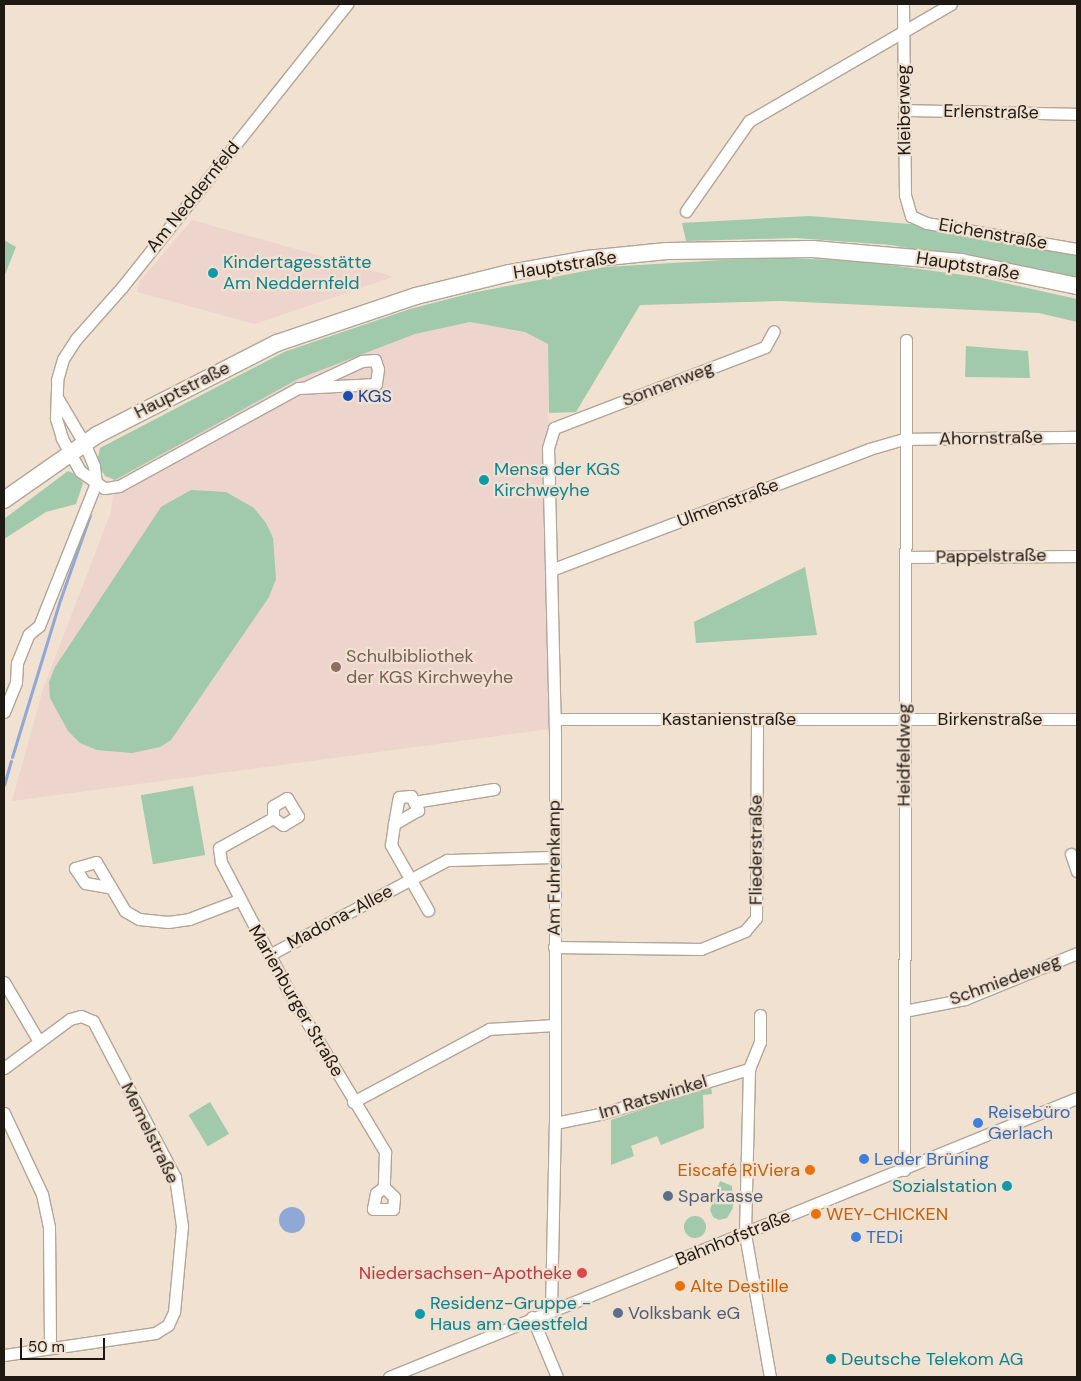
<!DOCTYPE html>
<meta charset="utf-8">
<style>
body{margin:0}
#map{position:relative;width:1081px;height:1381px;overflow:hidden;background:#f0e1d1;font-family:"DM Sans",sans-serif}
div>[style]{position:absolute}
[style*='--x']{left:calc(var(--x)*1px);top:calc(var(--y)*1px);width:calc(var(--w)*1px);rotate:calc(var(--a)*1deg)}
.commercial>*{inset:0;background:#edd4cd}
.green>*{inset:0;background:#a1c9ab;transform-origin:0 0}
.round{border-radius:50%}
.water>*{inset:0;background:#90a8d6}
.stream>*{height:3px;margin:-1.5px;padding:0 1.5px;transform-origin:1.5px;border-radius:1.5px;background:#90a8d6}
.roads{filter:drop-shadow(1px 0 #b3a596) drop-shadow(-1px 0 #b3a596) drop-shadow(0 1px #b3a596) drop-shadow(0 -1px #b3a596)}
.minor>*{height:11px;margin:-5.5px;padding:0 5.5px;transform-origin:5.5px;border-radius:5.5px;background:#fff}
.secondary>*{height:16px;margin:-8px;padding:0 8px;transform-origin:8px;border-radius:8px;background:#fff}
.dots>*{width:14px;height:14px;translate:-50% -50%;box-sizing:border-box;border:2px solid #f0e1d1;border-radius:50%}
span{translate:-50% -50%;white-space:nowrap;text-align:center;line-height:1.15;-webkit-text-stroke:4.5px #f0e1d1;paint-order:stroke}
.street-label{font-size:18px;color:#1f1914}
.culture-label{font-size:18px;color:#0d838f}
.left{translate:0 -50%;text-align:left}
.right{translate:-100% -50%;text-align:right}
.transit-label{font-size:18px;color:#164399}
.education-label{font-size:18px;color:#785e54}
.shop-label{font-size:18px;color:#366cbe}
.food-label{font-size:18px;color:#c56008}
.service-label{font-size:18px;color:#4e5e75}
.health-label{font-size:18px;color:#be3a42}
.frame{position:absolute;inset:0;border:5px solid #1f1914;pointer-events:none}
.scale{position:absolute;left:20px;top:1338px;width:85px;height:22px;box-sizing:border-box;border:2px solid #1f1914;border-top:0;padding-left:6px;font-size:15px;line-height:18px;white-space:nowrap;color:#1f1914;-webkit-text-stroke:4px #f0e1d1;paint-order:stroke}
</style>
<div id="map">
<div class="commercial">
<i style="clip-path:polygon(192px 220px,385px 274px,393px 277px,255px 324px,137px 292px,140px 281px)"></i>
<i style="clip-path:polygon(470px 322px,525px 332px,548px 344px,550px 729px,12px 801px,43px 689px,111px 512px,115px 480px,297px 379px,415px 334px)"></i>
</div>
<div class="green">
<i style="clip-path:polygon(809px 216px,923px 225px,1077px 251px,1077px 280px,891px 245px,796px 238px,686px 241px,682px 223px)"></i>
<i style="clip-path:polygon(4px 240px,16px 247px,4px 277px)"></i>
<i style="clip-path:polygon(757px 258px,853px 260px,978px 277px,1077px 299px,1077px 322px,1039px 313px,781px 301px,640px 305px,576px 412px,549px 413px,548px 344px,525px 332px,470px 322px,415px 334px,298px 379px,115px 480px,105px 476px,97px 463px,100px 448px,284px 352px,410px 309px,472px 293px,605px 267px)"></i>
<i style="clip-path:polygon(966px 346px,1028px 351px,1030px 378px,965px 377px)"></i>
<i style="clip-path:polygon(68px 471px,77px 475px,83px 483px,76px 504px,46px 512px,4px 539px,4px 519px)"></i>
<i style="clip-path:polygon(191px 490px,226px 492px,254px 508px,266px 523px,273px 538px,276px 579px,269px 597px,171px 740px,160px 747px,132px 753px,97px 750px,80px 743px,68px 731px,50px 698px,49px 682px,55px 667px,161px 507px)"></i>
<i style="clip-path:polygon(805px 567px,817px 635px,696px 643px,694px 622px)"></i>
<i style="left:193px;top:786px;width:70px;height:53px;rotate:80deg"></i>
<i style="clip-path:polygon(711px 1086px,712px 1094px,703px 1095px,704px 1128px,661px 1145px,657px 1136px,631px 1146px,634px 1156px,611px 1165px,611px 1120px)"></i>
<i style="left:210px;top:1102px;width:37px;height:25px;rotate:59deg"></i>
<i style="clip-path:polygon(720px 1181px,732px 1186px,733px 1208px,727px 1218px,719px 1220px,713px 1217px,710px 1210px)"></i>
<i class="round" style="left:684px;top:1216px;width:22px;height:22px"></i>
</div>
<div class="water">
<i class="round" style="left:279px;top:1207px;width:26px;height:26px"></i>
</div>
<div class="stream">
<i style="--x:12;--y:757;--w:161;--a:-73"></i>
<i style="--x:59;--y:603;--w:93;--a:-70.6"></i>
<i style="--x:4;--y:785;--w:25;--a:-74"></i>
</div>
<div class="roads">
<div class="minor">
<i style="--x:903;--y:4;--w:191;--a:89.4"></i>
<i style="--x:905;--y:195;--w:22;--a:74"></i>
<i style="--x:911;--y:216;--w:17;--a:24"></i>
<i style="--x:927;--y:223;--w:152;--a:9.8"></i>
<i style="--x:905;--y:110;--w:172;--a:1.3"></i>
<i style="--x:686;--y:211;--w:110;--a:-55"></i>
<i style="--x:749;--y:121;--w:233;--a:-30.1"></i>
<i style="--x:308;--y:386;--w:60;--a:-24.8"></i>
<i style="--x:362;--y:361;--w:13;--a:-4"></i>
<i style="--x:375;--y:360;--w:9;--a:72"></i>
<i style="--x:378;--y:369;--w:15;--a:98"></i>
<i style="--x:376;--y:384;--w:78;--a:177.1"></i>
<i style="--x:298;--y:388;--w:204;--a:151.3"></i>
<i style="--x:119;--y:486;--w:15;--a:172"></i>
<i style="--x:104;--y:488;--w:29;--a:-145"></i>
<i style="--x:80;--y:471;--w:38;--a:-119"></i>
<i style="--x:62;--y:438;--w:21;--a:-107"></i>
<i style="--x:56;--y:418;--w:38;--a:-88"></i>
<i style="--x:57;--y:380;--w:22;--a:-74"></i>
<i style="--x:63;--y:359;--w:24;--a:-57"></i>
<i style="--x:76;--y:339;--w:69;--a:-48.5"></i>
<i style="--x:122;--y:287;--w:362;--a:-51.5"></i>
<i style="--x:905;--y:557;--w:172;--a:-0.3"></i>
<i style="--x:551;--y:570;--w:340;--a:-20.8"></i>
<i style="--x:869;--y:449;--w:37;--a:-16"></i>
<i style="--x:905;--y:439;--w:172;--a:-0.7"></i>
<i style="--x:4;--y:712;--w:32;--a:-68"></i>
<i style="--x:16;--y:682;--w:19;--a:-87"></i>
<i style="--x:17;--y:663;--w:31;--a:-68"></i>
<i style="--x:29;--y:634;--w:13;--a:-39"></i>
<i style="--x:39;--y:626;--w:154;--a:-68.3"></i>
<i style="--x:96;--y:483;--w:17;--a:-97"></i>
<i style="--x:94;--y:466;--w:25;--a:-113"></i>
<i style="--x:84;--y:443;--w:51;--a:-120.6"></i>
<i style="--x:555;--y:719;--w:522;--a:0"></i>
<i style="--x:414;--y:802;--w:81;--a:-9.2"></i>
<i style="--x:273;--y:818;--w:12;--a:-90"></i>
<i style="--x:273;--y:806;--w:16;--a:-30"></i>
<i style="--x:287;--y:798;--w:21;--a:59"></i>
<i style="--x:298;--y:816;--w:17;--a:149"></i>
<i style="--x:283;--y:825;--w:12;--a:-145"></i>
<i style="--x:273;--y:818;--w:62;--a:150.9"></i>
<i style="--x:219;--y:848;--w:14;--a:82"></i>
<i style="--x:221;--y:862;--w:147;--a:62.4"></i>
<i style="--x:289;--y:992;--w:187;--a:59"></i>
<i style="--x:385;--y:1152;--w:35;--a:92"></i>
<i style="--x:384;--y:1187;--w:10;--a:143"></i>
<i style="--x:376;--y:1193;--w:16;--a:101"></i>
<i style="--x:373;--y:1209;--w:20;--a:0"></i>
<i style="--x:393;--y:1209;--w:12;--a:-85"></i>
<i style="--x:394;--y:1197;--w:14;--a:-135"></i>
<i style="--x:394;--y:824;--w:27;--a:-80"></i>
<i style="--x:399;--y:797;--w:12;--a:-5"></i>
<i style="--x:411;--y:796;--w:16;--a:63"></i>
<i style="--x:418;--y:810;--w:28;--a:150"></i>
<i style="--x:394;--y:824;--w:21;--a:98"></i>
<i style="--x:391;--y:845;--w:75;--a:60.4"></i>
<i style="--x:1071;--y:854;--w:18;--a:71"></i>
<i style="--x:108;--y:887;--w:23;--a:-170"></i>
<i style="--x:85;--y:883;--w:18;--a:-124"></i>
<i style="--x:75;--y:868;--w:22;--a:-16"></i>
<i style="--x:96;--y:862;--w:57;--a:59.4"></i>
<i style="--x:125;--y:911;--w:16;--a:30"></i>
<i style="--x:139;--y:919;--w:29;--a:6"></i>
<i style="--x:168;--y:922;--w:21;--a:-8"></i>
<i style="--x:189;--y:919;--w:53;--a:-20.8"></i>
<i style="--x:554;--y:947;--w:147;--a:0.8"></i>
<i style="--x:701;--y:949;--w:48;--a:-22.2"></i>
<i style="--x:745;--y:931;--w:17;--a:-50"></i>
<i style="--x:756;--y:918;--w:198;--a:-89.7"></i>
<i style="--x:269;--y:955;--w:202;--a:-28.1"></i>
<i style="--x:447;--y:860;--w:108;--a:-1.6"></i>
<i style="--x:4;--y:982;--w:67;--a:59.6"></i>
<i style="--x:904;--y:1011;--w:62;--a:-11.1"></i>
<i style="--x:965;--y:999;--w:121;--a:-22.3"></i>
<i style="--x:4;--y:1068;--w:82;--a:-36.6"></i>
<i style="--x:70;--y:1019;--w:11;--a:-15"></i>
<i style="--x:81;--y:1016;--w:13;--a:23"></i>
<i style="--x:93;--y:1021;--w:176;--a:62.3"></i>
<i style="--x:175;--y:1177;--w:49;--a:81.9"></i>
<i style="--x:182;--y:1226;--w:86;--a:95.3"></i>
<i style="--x:174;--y:1312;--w:14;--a:115"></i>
<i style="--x:168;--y:1325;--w:15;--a:148"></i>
<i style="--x:155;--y:1333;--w:153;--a:171.7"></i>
<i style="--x:749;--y:1069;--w:29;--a:-68"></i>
<i style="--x:760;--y:1042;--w:27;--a:-90"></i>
<i style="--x:353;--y:1102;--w:154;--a:-28.2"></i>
<i style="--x:489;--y:1029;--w:65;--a:-3.5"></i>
<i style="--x:4;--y:1113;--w:89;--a:64.9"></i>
<i style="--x:42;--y:1194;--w:34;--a:78"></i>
<i style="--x:49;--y:1227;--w:121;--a:89.5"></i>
<i style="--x:555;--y:1123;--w:50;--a:-11.5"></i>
<i style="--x:604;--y:1113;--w:152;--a:-16.9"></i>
<i style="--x:749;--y:1069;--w:165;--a:91.4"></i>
<i style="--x:745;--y:1234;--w:145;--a:80.1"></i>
<i style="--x:904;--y:1170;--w:830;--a:-89.86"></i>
<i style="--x:551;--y:1309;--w:186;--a:-88.8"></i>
<i style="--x:555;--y:1123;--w:390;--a:-90"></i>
<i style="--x:555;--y:733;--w:285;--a:-91.4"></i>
<i style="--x:548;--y:448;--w:21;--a:-73"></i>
<i style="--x:554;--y:428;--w:226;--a:-21"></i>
<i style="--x:765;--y:347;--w:18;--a:-61"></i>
<i style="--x:532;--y:1317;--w:65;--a:67.4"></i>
<i style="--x:389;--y:1377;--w:742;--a:-22.07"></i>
</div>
<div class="secondary">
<i style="--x:4;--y:500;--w:113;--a:-35"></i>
<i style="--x:97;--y:435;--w:202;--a:-27.1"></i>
<i style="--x:277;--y:343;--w:147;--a:-18.7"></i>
<i style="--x:416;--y:296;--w:96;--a:-13.9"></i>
<i style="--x:509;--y:273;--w:79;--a:-10.2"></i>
<i style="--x:587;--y:259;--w:80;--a:-5.7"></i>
<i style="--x:667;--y:251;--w:146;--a:-0.8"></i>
<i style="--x:813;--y:249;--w:149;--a:5"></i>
<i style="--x:961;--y:262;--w:118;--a:11.7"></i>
</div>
</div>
<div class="dots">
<i style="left:213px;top:273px;background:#0f9aa8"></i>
<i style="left:348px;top:396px;background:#1a4fb4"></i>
<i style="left:484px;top:480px;background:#0f9aa8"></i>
<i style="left:336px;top:667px;background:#8d6e63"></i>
<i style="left:978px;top:1123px;background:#3f7fe0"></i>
<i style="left:864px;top:1159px;background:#3f7fe0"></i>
<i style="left:810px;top:1170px;background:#e8710a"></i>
<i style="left:1007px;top:1186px;background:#0f9aa8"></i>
<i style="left:668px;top:1196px;background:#5c6f8a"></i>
<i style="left:816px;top:1214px;background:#e8710a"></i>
<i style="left:856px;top:1237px;background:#3f7fe0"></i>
<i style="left:582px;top:1273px;background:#e0444e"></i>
<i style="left:680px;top:1286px;background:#e8710a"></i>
<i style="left:618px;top:1313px;background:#5c6f8a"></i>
<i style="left:420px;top:1314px;background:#0f9aa8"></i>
<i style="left:831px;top:1359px;background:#0f9aa8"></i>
</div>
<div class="street-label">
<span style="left:904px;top:110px;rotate:-91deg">Kleiberweg</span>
<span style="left:991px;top:112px;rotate:1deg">Erlenstraße</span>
<span style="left:193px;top:197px;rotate:-51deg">Am Neddernfeld</span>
<span style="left:993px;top:234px;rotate:10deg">Eichenstraße</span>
<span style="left:565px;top:265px;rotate:-9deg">Hauptstraße</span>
<span style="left:968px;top:266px;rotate:9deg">Hauptstraße</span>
<span style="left:668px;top:384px;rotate:-21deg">Sonnenweg</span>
<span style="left:182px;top:390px;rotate:-27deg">Hauptstraße</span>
<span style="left:991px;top:438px;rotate:-1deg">Ahornstraße</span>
<span style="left:728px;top:503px;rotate:-21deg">Ulmenstraße</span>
<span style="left:991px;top:556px;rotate:-1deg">Pappelstraße</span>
<span style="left:729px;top:719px">Kastanienstraße</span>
<span style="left:990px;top:719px">Birkenstraße</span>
<span style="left:904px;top:755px;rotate:-90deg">Heidfeldweg</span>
<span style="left:756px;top:850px;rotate:-90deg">Fliederstraße</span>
<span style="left:554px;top:868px;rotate:-90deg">Am Fuhrenkamp</span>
<span style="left:340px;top:917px;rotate:-28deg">Madona-Allee</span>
<span style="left:1005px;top:980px;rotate:-20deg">Schmiedeweg</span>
<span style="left:296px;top:1001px;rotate:60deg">Marienburger Straße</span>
<span style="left:653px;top:1097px;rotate:-17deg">Im Ratswinkel</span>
<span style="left:150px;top:1133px;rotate:64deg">Memelstraße</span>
<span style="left:733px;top:1238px;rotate:-22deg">Bahnhofstraße</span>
</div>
<div class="culture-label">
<span class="left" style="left:223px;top:273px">Kindertagesstätte<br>Am Neddernfeld</span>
<span class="left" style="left:494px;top:480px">Mensa der KGS<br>Kirchweyhe</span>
<span class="right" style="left:997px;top:1186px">Sozialstation</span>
<span class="left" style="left:430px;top:1314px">Residenz-Gruppe -<br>Haus am Geestfeld</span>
<span class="left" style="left:841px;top:1359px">Deutsche Telekom AG</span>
</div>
<div class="transit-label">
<span class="left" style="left:358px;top:396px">KGS</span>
</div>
<div class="education-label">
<span class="left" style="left:346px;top:667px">Schulbibliothek<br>der KGS Kirchweyhe</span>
</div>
<div class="shop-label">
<span class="left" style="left:988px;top:1123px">Reisebüro<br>Gerlach</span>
<span class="left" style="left:874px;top:1159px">Leder Brüning</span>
<span class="left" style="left:866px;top:1237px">TEDi</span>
</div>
<div class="food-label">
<span class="right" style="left:800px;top:1170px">Eiscafé RiViera</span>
<span class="left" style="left:826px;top:1214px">WEY-CHICKEN</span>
<span class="left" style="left:690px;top:1286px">Alte Destille</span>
</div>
<div class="service-label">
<span class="left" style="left:678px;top:1196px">Sparkasse</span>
<span class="left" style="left:628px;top:1313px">Volksbank eG</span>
</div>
<div class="health-label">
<span class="right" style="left:572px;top:1273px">Niedersachsen-Apotheke</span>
</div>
<div class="frame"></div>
<div class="scale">50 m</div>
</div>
